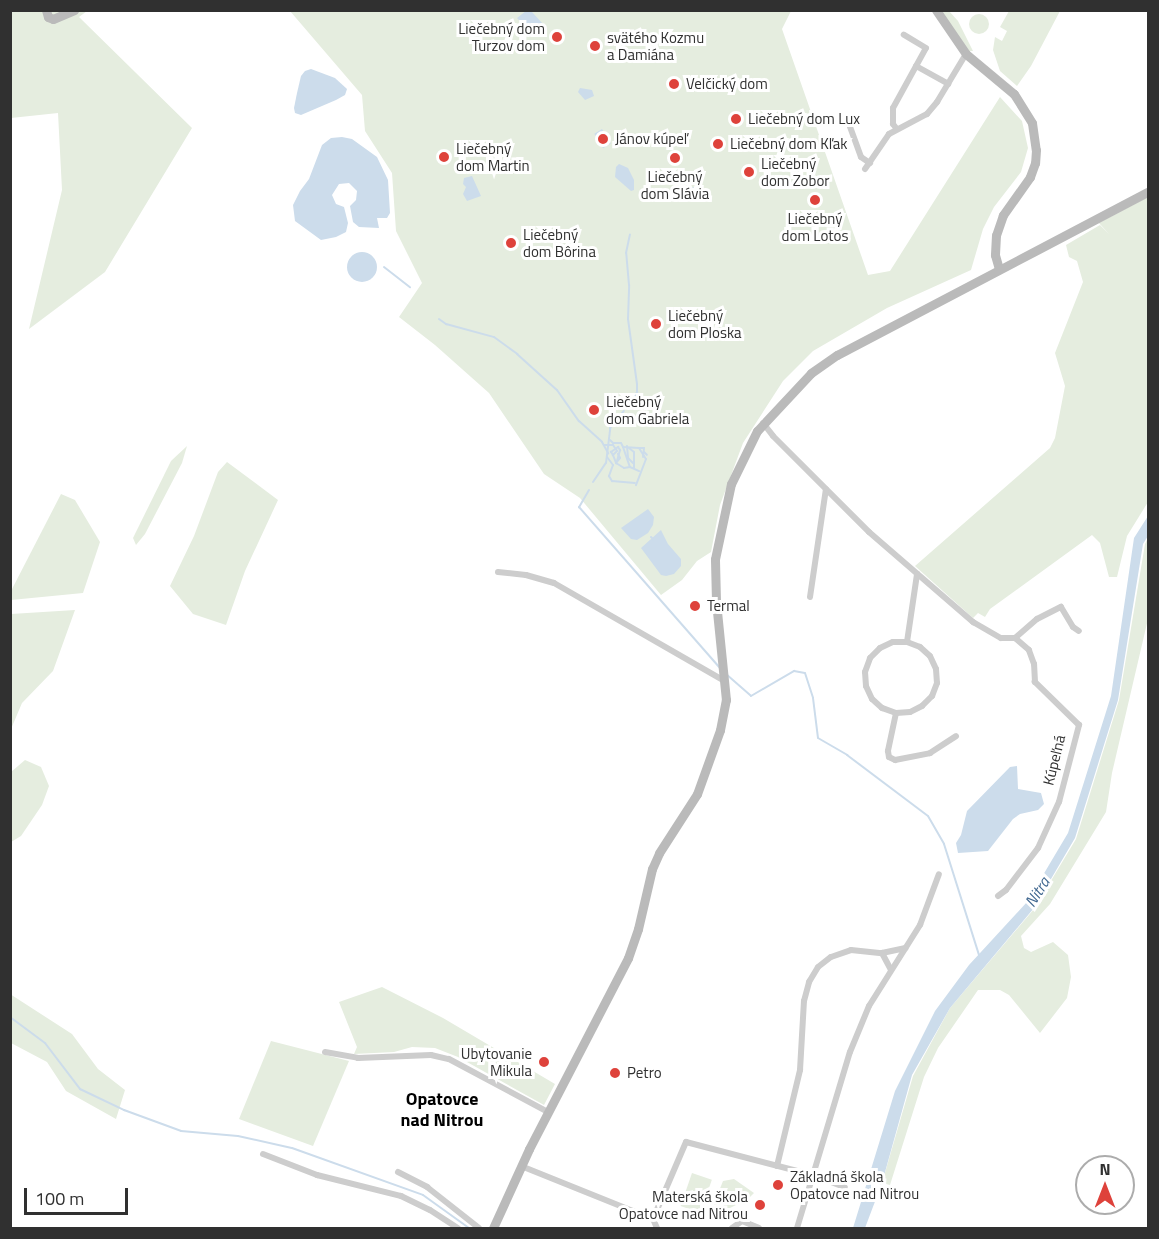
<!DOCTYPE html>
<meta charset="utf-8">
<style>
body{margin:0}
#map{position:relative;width:1159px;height:1239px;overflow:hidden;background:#fff;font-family:"Titillium Web",sans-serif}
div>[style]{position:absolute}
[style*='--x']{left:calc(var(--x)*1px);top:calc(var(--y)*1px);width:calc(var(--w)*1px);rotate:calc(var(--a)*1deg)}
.green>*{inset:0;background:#e5eddf;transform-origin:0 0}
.round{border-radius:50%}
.water>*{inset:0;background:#ccdceb;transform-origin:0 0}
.stream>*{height:2px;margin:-1px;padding:0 1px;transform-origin:1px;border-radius:1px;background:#ccdceb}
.street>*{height:6px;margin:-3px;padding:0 3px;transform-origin:3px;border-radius:3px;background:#cdcdcd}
.secondary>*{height:9px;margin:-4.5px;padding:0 4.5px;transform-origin:4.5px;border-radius:4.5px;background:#bababa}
.dots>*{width:16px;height:16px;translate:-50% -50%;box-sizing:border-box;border:3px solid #fff;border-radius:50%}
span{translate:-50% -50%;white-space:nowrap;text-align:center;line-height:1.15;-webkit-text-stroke:6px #fff;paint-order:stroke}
.poi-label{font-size:15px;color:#303030}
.right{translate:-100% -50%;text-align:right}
.left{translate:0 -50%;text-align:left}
.street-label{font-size:15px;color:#303030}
.water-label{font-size:16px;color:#416890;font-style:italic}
.quarter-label{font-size:18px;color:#000;font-weight:700}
.frame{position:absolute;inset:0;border:12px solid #303030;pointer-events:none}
.north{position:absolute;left:1075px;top:1155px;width:60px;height:60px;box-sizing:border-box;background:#fff;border:2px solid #acacac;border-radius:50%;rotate:0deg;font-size:16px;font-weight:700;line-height:24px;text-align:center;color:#303030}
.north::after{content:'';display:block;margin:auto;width:21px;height:27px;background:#de423b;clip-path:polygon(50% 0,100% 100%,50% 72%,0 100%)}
.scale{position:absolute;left:24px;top:1188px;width:104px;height:27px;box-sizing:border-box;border:3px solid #303030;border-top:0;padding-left:8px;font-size:18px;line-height:21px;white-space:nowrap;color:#303030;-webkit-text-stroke:4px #fff;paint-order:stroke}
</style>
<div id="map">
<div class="green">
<i style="clip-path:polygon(10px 11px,87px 11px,79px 17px,192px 128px,105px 272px,29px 329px,62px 190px,58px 113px,11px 118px)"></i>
<i style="clip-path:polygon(290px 11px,791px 11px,782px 29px,868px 275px,890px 271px,1000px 97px,1022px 121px,1028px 148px,1021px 172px,994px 207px,983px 229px,971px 270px,887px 308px,813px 351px,783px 381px,743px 443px,720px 505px,711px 552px,697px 561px,682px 580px,661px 595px,580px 498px,544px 474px,489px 393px,435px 345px,399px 317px,422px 283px,396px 231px,392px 173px,365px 131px,362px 95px)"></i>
<i style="clip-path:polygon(941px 11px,949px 11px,958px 21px,973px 51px,969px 51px)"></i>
<i style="clip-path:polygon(1009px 11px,1060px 11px,1031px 66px,1017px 86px,1000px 71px,993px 50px,995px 37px,1002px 41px,1007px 31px,1000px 27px)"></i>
<i class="round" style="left:969px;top:14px;width:20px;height:20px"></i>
<i style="clip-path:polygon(1148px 197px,1148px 502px,1127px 536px,1117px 577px,1109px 577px,1100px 543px,1092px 535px,990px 609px,985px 617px,978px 613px,973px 618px,915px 566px,1050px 448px,1055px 438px,1065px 386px,1055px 353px,1083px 282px,1077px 261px,1069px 257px,1066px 245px,1100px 225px,1109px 234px,1099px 223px)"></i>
<i style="clip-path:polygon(187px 446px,182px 463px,145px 534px,136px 545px,133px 538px,171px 461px)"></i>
<i style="clip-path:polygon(227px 462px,278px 500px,245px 571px,226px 625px,193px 614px,170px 586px,194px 536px,218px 472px)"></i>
<i style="clip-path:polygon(61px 494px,75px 500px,100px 542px,83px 593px,11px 600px,11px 591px)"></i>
<i style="clip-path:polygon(1148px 538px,1148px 619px,1112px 773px,1106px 812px,1050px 904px,1021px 936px,1024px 948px,1031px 952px,1053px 942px,1068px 955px,1071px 977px,1067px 998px,1040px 1033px,1009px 995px,1000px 990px,978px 990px,938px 1048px,924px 1077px,890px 1185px,882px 1183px,913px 1076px,950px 1008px,1034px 909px,1076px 839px,1119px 700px,1145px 544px)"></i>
<i style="clip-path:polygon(75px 610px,53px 671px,22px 703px,11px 729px,11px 614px)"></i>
<i style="clip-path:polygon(25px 760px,41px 767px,49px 786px,42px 805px,21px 836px,11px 842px,11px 772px)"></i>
<i style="clip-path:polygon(382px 987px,443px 1018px,555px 1084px,544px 1105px,458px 1057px,435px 1048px,412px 1047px,394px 1052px,354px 1054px,357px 1047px,339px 1002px)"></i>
<i style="clip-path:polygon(10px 994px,72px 1034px,98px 1069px,125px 1090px,116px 1119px,66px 1091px,47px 1062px,11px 1043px)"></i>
<i style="clip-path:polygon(271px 1041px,349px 1061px,313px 1146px,239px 1119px)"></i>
<i style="left:692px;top:1173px;width:21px;height:35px;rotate:19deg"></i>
<i style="clip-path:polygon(734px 1179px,754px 1193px,748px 1199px,708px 1219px,723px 1181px)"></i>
</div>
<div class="water">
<i style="clip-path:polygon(526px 11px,531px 11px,544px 25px,534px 36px,517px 18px)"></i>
<i style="clip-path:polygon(311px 69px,335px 78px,347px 89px,345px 95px,336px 100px,301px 115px,295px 113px,294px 108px,297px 93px,301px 76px,305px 71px)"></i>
<i style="clip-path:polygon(580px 88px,592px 90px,594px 96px,585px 100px,578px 92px)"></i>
<i style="left:602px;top:129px;width:17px;height:9px;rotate:59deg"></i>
<i style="clip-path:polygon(342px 137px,352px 139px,377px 157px,388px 180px,390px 213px,387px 218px,377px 218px,379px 228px,359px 227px,353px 222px,350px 206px,356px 200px,357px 191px,349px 183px,339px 184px,332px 195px,336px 204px,344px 207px,348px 223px,346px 232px,336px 237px,321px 240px,295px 221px,293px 205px,300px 191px,309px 179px,322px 145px,331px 138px)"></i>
<i style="clip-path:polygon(619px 164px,628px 168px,634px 180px,634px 190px,631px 191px,615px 177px,616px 167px)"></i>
<i style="clip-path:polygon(472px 176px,481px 196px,467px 201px,463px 194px,466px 187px,463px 184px,464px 178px)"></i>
<i class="round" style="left:347px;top:252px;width:30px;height:30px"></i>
<i style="clip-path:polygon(648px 509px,654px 517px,653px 525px,648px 533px,637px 540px,631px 539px,621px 528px)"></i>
<i style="clip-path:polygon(1148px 516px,1148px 536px,1143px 544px,1118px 700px,1075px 838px,1034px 908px,950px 1008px,912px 1075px,882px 1183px,865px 1228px,853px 1228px,895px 1091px,935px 1011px,969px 965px,1027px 902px,1068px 833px,1111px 696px,1134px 538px)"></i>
<i style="clip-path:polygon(661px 530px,668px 544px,681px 559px,681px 566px,674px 574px,666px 576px,661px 575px,641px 548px)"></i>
<i style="clip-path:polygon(1017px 766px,1018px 789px,1041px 793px,1044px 804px,1038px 810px,1020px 814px,1013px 819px,988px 851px,958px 853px,956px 843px,961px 835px,967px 811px,1010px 767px)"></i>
</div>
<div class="stream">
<i style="--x:693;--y:188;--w:4;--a:76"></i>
<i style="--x:384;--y:267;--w:33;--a:38"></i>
<i style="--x:439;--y:319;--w:9;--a:36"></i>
<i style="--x:446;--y:324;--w:50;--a:15.2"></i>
<i style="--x:494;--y:337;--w:29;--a:36"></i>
<i style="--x:517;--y:354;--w:54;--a:42"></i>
<i style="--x:557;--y:390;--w:38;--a:55"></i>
<i style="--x:579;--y:421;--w:31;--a:42"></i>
<i style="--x:602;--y:442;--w:13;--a:61"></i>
<i style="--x:628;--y:406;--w:17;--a:-57"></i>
<i style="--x:637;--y:392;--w:8;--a:-90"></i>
<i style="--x:637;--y:384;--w:66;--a:-97.9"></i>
<i style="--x:628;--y:319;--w:34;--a:-88"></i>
<i style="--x:629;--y:285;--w:32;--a:-95"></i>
<i style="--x:626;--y:253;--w:19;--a:-78"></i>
<i style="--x:610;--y:440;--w:4;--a:45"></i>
<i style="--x:613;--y:443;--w:8;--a:0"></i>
<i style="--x:621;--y:443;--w:4;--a:63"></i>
<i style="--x:623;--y:447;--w:16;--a:4"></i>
<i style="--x:639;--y:448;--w:13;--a:58"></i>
<i style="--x:646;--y:459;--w:28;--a:111"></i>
<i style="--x:604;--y:445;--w:9;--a:0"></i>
<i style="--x:613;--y:445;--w:7;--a:56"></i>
<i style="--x:617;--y:451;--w:6;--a:135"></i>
<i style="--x:613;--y:455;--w:9;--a:69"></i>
<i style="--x:627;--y:446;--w:12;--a:85"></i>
<i style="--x:628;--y:458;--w:7;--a:45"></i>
<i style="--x:623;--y:447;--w:21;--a:71"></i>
<i style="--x:630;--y:467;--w:10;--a:24"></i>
<i style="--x:629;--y:448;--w:6;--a:39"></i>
<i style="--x:634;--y:452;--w:16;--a:90"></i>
<i style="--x:639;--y:448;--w:5;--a:0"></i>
<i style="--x:644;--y:448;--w:9;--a:96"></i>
<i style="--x:644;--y:452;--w:4;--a:45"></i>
<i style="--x:618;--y:454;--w:4;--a:63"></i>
<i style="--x:620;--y:458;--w:6;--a:129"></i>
<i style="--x:616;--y:463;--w:9;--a:32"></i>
<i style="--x:624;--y:468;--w:6;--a:-9"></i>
<i style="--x:613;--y:455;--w:4;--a:-124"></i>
<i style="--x:611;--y:452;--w:9;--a:-36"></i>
<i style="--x:618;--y:447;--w:4;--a:56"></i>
<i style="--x:620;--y:450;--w:11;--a:105"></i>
<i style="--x:607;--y:457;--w:10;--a:53"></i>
<i style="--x:613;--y:465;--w:12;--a:110"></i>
<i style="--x:609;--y:476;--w:6;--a:59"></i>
<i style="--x:612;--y:481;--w:23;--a:5"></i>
<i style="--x:593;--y:482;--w:23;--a:-56"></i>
<i style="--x:606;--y:463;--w:35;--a:-83"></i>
<i style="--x:610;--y:428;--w:22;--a:-51"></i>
<i style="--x:589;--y:490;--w:20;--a:120"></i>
<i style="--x:579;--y:507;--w:214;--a:48.8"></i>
<i style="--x:651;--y:537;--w:3;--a:45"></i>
<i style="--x:726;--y:674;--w:33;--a:41"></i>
<i style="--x:751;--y:696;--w:50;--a:-30.2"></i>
<i style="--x:794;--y:671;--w:11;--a:10"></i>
<i style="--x:805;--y:673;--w:26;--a:72"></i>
<i style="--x:813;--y:698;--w:40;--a:82.9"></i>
<i style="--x:818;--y:738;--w:34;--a:30"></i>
<i style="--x:847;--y:755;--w:101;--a:37"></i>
<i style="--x:928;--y:816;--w:32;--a:60"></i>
<i style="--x:944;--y:844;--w:116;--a:72.5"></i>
<i style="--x:10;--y:1017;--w:44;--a:36.6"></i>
<i style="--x:45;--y:1043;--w:58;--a:52.7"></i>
<i style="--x:80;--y:1089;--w:49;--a:25.5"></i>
<i style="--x:124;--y:1110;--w:61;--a:20.2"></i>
<i style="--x:181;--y:1131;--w:57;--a:5"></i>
<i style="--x:238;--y:1136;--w:55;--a:12.5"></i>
<i style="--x:292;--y:1148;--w:139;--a:19.7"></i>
<i style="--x:423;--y:1195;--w:57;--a:35.7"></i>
</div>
<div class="street">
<i style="--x:916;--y:66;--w:37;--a:29"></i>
<i style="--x:849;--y:124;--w:35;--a:70"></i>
<i style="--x:861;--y:157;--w:11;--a:34"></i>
<i style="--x:896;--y:128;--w:5;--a:-127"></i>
<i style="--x:893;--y:124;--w:16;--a:-90"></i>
<i style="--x:893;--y:108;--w:68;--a:-61.2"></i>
<i style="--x:926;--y:48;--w:26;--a:-149"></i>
<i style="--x:865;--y:169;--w:42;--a:-55.6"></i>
<i style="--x:889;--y:134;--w:43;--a:-27.8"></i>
<i style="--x:927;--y:114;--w:16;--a:-50"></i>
<i style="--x:937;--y:102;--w:56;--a:-58.9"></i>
<i style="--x:763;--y:423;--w:16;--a:52"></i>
<i style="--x:773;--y:436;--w:136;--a:45"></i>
<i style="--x:869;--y:532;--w:138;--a:40.9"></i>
<i style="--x:973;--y:622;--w:32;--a:30"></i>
<i style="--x:1001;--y:638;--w:14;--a:0"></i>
<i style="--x:1015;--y:638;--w:29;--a:-41"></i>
<i style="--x:1037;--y:619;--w:27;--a:-27"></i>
<i style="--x:1061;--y:607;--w:23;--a:59"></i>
<i style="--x:1073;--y:627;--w:7;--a:34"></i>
<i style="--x:498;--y:572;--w:28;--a:6"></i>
<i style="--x:526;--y:575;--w:29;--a:16"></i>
<i style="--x:554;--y:583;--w:195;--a:29.9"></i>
<i style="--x:810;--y:597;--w:109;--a:-81.6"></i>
<i style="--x:907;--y:642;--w:14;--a:21"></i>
<i style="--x:920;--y:647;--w:13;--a:42"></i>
<i style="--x:930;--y:656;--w:14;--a:65"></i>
<i style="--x:936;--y:669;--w:14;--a:86"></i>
<i style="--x:937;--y:683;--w:14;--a:111"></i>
<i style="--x:932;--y:696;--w:14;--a:135"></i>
<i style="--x:922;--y:706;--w:13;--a:153"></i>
<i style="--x:910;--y:712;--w:14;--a:176"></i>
<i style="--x:896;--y:713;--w:15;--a:-160"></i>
<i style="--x:882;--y:708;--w:13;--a:-138"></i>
<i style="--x:872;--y:699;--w:14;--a:-115"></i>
<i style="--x:866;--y:686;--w:14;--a:-94"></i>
<i style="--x:865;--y:672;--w:15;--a:-70"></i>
<i style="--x:870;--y:658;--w:14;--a:-45"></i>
<i style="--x:880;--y:648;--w:14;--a:-25"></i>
<i style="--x:893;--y:642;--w:14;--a:0"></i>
<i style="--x:907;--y:642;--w:69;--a:-81.6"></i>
<i style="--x:896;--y:713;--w:39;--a:102"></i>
<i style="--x:888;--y:751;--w:6;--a:81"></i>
<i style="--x:889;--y:757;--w:7;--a:27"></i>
<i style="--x:895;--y:760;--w:36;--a:-11"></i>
<i style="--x:930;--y:753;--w:31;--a:-33"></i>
<i style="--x:998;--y:896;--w:10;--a:-37"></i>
<i style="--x:1006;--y:890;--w:53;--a:-52.7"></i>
<i style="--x:1038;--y:848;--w:51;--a:-65.5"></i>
<i style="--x:1059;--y:802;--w:80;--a:-75.4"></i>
<i style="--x:1079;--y:725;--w:62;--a:-135.7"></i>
<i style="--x:1035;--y:682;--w:18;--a:-93"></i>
<i style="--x:1034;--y:664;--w:15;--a:-110"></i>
<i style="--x:1029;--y:650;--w:18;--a:-139"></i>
<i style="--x:882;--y:953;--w:19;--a:62"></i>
<i style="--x:325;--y:1052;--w:34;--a:10"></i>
<i style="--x:358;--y:1058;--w:73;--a:-2.4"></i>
<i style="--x:431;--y:1055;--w:18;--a:13"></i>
<i style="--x:449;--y:1059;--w:112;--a:28.2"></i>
<i style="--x:263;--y:1154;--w:58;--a:21.3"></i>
<i style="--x:317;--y:1175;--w:87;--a:14"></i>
<i style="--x:401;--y:1196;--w:32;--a:26"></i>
<i style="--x:430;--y:1210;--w:33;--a:33"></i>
<i style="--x:521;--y:1166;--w:142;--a:21.9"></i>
<i style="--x:777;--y:1166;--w:99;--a:-76.5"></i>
<i style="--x:800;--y:1070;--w:69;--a:-86.7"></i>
<i style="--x:804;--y:1001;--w:20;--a:-75"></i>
<i style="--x:809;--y:982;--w:17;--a:-59"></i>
<i style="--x:818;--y:967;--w:16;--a:-38"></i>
<i style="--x:831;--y:957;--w:21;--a:-19"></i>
<i style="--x:851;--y:950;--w:31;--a:6"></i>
<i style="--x:882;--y:953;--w:24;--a:-12"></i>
<i style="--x:398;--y:1172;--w:33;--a:27"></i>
<i style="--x:427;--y:1187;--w:66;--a:38.3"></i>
<i style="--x:657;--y:1228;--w:10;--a:-114"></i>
<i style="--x:653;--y:1219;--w:84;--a:-66.8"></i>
<i style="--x:686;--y:1142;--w:131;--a:14.6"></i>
<i style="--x:813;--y:1175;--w:128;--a:-73.3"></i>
<i style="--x:850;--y:1052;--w:50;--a:-67.6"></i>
<i style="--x:869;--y:1006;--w:96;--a:-57.8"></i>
<i style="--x:920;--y:925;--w:54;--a:-69.6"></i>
<i style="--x:732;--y:1228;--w:12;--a:-35"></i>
<i style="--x:742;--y:1221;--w:18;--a:22"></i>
<i style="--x:797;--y:1228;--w:55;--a:-73.2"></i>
<i style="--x:813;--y:1175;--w:34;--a:21"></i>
</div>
<div class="secondary">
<i style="--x:46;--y:10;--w:7;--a:74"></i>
<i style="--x:48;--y:17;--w:5;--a:22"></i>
<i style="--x:53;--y:19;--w:23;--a:-23"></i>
<i style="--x:936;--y:10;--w:53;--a:55.7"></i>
<i style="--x:966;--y:54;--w:62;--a:39.8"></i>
<i style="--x:1014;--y:94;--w:34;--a:58"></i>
<i style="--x:1032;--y:123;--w:27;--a:82"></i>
<i style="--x:1036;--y:150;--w:13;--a:94"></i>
<i style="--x:1035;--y:163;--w:15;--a:110"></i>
<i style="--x:1030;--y:177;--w:47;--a:125.4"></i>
<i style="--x:1003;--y:215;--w:21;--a:109"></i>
<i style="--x:996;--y:235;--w:20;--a:93"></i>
<i style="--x:995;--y:255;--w:15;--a:74"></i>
<i style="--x:493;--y:1228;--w:87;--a:-65.5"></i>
<i style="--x:529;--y:1149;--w:215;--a:-62.6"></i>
<i style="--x:628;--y:958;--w:31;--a:-71"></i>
<i style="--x:638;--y:929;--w:62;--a:-76.9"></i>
<i style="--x:652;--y:869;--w:17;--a:-66"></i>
<i style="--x:659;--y:853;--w:70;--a:-57.2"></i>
<i style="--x:697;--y:794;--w:68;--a:-70.2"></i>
<i style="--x:720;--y:730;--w:31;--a:-79"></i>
<i style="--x:726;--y:700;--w:100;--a:-95.8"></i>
<i style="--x:716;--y:601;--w:42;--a:-91.4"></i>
<i style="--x:715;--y:559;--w:77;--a:-78"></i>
<i style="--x:731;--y:484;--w:59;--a:-63.9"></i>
<i style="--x:757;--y:431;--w:79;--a:-47"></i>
<i style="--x:811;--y:373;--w:32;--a:-35"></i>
<i style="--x:837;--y:355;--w:351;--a:-27.7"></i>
</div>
<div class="dots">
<i style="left:557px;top:37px;background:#de423b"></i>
<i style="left:595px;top:46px;background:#de423b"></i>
<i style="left:674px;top:84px;background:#de423b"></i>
<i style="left:736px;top:119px;background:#de423b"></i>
<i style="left:603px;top:139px;background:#de423b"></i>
<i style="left:718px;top:144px;background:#de423b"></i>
<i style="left:444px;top:157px;background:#de423b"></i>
<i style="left:675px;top:158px;background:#de423b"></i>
<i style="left:749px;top:172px;background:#de423b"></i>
<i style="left:815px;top:200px;background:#de423b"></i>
<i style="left:511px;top:243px;background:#de423b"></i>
<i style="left:656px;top:324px;background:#de423b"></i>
<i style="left:594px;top:410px;background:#de423b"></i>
<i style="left:695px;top:606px;background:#de423b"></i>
<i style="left:544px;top:1062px;background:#de423b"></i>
<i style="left:615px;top:1073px;background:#de423b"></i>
<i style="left:778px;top:1185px;background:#de423b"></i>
<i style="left:760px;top:1205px;background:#de423b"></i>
</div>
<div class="poi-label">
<span class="right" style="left:545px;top:37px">Liečebný dom<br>Turzov dom</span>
<span class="left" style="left:607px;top:46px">svätého Kozmu<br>a Damiána</span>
<span class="left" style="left:686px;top:84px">Velčický dom</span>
<span class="left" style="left:748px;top:119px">Liečebný dom Lux</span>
<span class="left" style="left:615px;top:139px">Jánov kúpeľ</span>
<span class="left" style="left:730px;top:144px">Liečebný dom Kľak</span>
<span class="left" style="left:456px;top:157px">Liečebný<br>dom Martin</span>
<span class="left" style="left:761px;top:172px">Liečebný<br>dom Zobor</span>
<span style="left:675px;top:185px">Liečebný<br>dom Slávia</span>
<span style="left:815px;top:227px">Liečebný<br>dom Lotos</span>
<span class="left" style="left:523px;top:243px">Liečebný<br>dom Bôrina</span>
<span class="left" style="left:668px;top:324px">Liečebný<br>dom Ploska</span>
<span class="left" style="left:606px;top:410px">Liečebný<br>dom Gabriela</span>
<span class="left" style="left:707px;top:606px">Termal</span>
<span class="right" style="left:532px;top:1062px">Ubytovanie<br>Mikula</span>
<span class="left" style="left:627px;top:1073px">Petro</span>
<span class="left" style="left:790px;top:1185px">Základná škola<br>Opatovce nad Nitrou</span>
<span class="right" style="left:748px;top:1205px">Materská škola<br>Opatovce nad Nitrou</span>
</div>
<div class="street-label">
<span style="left:1054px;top:760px;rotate:-76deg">Kúpeľná</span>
</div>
<div class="water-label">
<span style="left:1037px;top:892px;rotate:-58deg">Nitra</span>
</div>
<div class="quarter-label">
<span style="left:442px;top:1110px">Opatovce<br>nad Nitrou</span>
</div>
<div class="frame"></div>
<div class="north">N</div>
<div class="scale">100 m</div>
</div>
